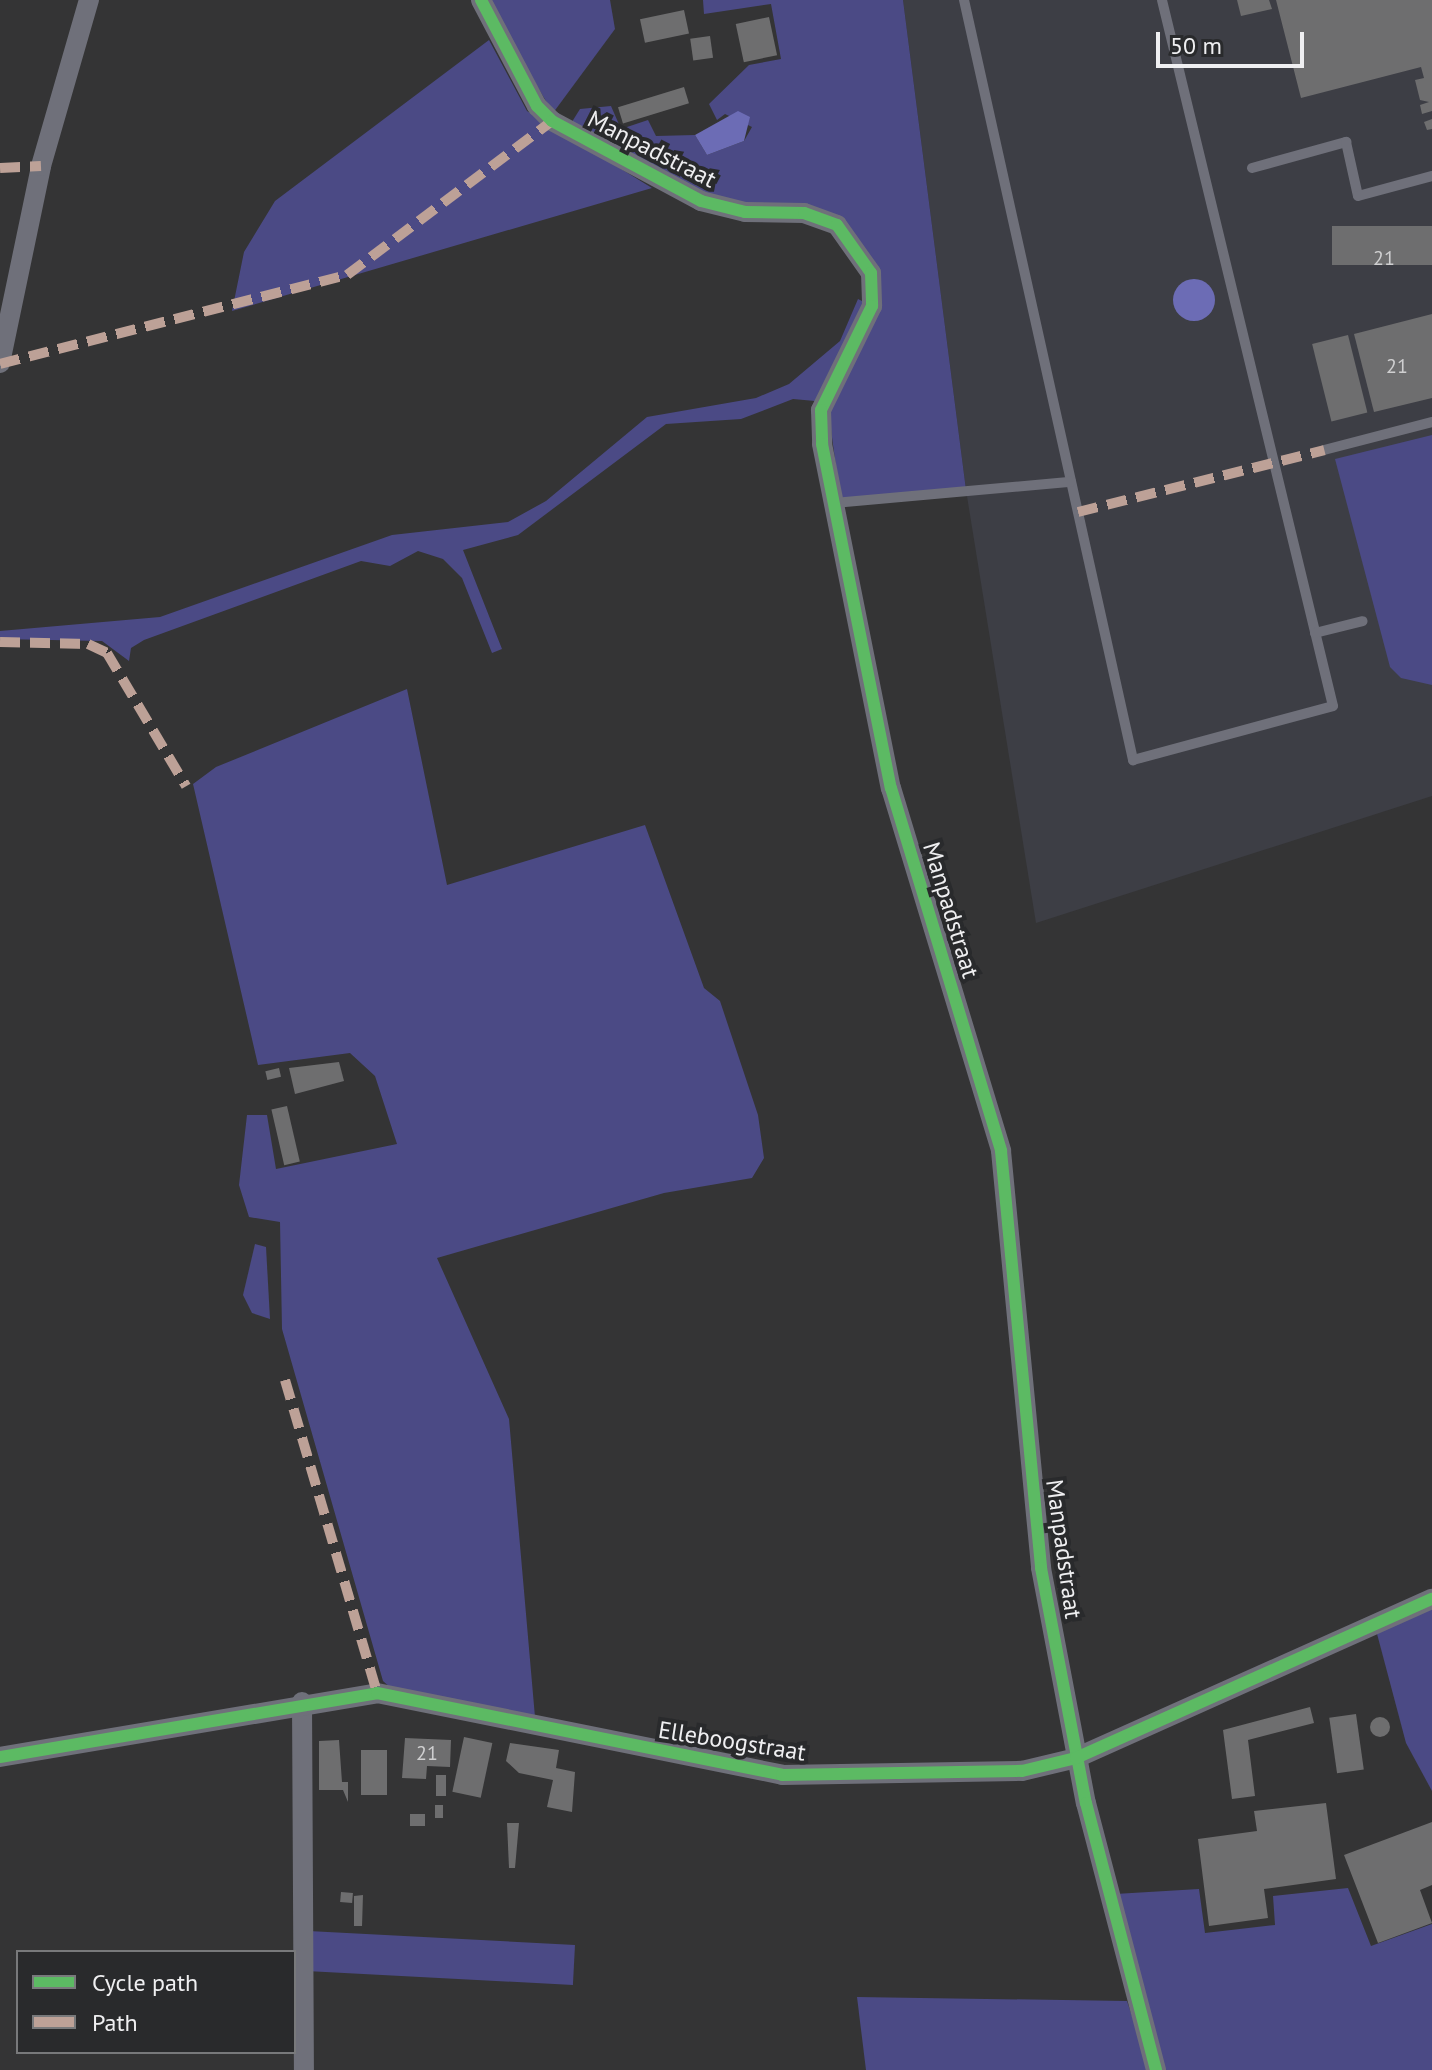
<!DOCTYPE html>
<style>
body{margin:0}
#map{position:relative;width:1432px;height:2070px;overflow:hidden;background:#343435;font-family:"PT Sans",sans-serif}
div>[style]{position:absolute}
[style*='--x']{left:calc(var(--x)*1px);top:calc(var(--y)*1px);width:calc(var(--w)*1px);rotate:calc(var(--a)*1deg)}
.built>*{inset:0;background:#3d3e45}
.green>*{inset:0;background:#4b4a85;transform-origin:0 0}
.water>*{inset:0;background:#6c6cb5}
.round{border-radius:50%}
.building>*{inset:0;background:#6e6e6f;transform-origin:0 0}
.service>*{height:10px;margin:-5px;padding:0 5px;transform-origin:5px;border-radius:5px;background:#6f707a}
.minor>*{height:20px;margin:-10px;padding:0 10px;transform-origin:10px;border-radius:10px;background:#6f707a}
.quiet>*{height:10px;margin-top:-5px;transform-origin:0;background:repeating-linear-gradient(90deg,#bda197 0 20px,transparent 0 30px)}
.cycleway>*{height:12px;margin:-6px;padding:0 6px;transform-origin:6px;border-radius:6px;background:#5cba63}
span{translate:-50% -50%;white-space:nowrap;text-align:center;line-height:1.15;-webkit-text-stroke:8px #292a2c;paint-order:stroke}
.number-label{font-size:20px;color:#cfcfd0}
.number-label span{-webkit-text-stroke-width:0}
.street-label{font-size:24px;color:#efeff1}
.legend{position:absolute;left:16px;top:1950px;width:280px;height:104px;box-sizing:border-box;background:#292a2c;border:2px solid #78797b;margin:0;padding:10px 14px;list-style:none;font-size:24px;color:#efeff1}
.legend li{display:flex;align-items:center;gap:16px;height:40px}
.legend b{width:40px;border:2px solid #78797b}
.scale{position:absolute;left:1156px;top:32px;width:148px;height:36px;box-sizing:border-box;border:4px solid #efeff1;border-top:0;padding-left:10px;font-size:24px;line-height:28px;white-space:nowrap;color:#efeff1;-webkit-text-stroke:6px #292a2c;paint-order:stroke}
</style>
<div id="map">
<div class="built">
<i style="clip-path:polygon(903px 0,1432px 0,1432px 796px,1036px 923px,966px 490px)"></i>
</div>
<div class="green">
<i style="clip-path:polygon(486px 0,610px 0,615px 29px,553px 113px)"></i>
<i style="clip-path:polygon(703px 0,903px 0,966px 490px,841px 503px,828px 408px,875px 264px,845px 223px,698px 193px,570px 125px,580px 109px,611px 106px,621px 129px,648px 120px,656px 136px,695px 135px,707px 155px,744px 141px,752px 127px,725px 114px,717px 120px,709px 104px,749px 65px,781px 59px,771px 4px,704px 14px)"></i>
<i style="clip-path:polygon(489px 40px,527px 111px,652px 188px,232px 311px,244px 252px,275px 201px)"></i>
<i style="clip-path:polygon(858px 299px,864px 302px,855px 329px,815px 401px,793px 399px,741px 419px,666px 424px,518px 535px,463px 550px,502px 649px,492px 653px,462px 578px,443px 559px,418px 551px,390px 566px,361px 561px,144px 640px,131px 648px,129px 661px,102px 641px,0 639px,0 631px,160px 617px,392px 535px,508px 522px,546px 501px,647px 417px,756px 398px,789px 384px,840px 341px)"></i>
<i style="clip-path:polygon(1432px 435px,1432px 685px,1401px 678px,1390px 667px,1335px 459px)"></i>
<i style="clip-path:polygon(407px 689px,447px 885px,645px 825px,704px 988px,720px 1001px,758px 1115px,764px 1158px,752px 1178px,664px 1193px,437px 1258px,509px 1419px,535px 1717px,392px 1689px,383px 1681px,282px 1329px,280px 1222px,249px 1217px,239px 1185px,247px 1115px,267px 1115px,276px 1169px,397px 1144px,375px 1076px,350px 1053px,258px 1065px,193px 784px,216px 767px)"></i>
<i style="clip-path:polygon(255px 1244px,266px 1247px,270px 1319px,252px 1313px,243px 1295px)"></i>
<i style="clip-path:polygon(1432px 1606px,1432px 1791px,1406px 1743px,1376px 1630px)"></i>
<i style="clip-path:polygon(1348px 1888px,1371px 1946px,1432px 1924px,1432px 2070px,1165px 2070px,1115px 1894px,1199px 1889px,1205px 1933px,1275px 1925px,1273px 1896px)"></i>
<i style="left:575px;top:1945px;width:40px;height:267px;rotate:93deg"></i>
<i style="clip-path:polygon(857px 1997px,1127px 2001px,1150px 2070px,866px 2070px)"></i>
</div>
<div class="water">
<i style="clip-path:polygon(738px 111px,750px 117px,744px 141px,707px 155px,695px 135px)"></i>
<i class="round" style="left:1173px;top:279px;width:42px;height:42px"></i>
</div>
<div class="building">
<i style="clip-path:polygon(1237px 0,1269px 0,1272px 9px,1241px 16px)"></i>
<i style="clip-path:polygon(1276px 0,1432px 0,1432px 111px,1422px 114px,1420px 105px,1429px 102px,1420px 100px,1415px 80px,1424px 78px,1421px 67px,1301px 98px)"></i>
<i style="left:684px;top:10px;width:24px;height:45px;rotate:78deg"></i>
<i style="left:769px;top:17px;width:39px;height:34px;rotate:78deg"></i>
<i style="left:710px;top:36px;width:22px;height:20px;rotate:82deg"></i>
<i style="left:684px;top:87px;width:17px;height:69px;rotate:73deg"></i>
<i style="clip-path:polygon(1432px 119px,1432px 129px,1427px 130px,1424px 122px)"></i>
<i style="left:1432px;top:226px;width:39px;height:100px;rotate:90deg"></i>
<i style="clip-path:polygon(1432px 314px,1432px 398px,1374px 412px,1354px 334px)"></i>
<i style="left:1348px;top:335px;width:80px;height:37px;rotate:76deg"></i>
<i style="clip-path:polygon(339px 1062px,344px 1081px,295px 1094px,289px 1068px)"></i>
<i style="left:279px;top:1068px;width:9px;height:14px;rotate:77deg"></i>
<i style="left:287px;top:1106px;width:57px;height:16px;rotate:77deg"></i>
<i style="clip-path:polygon(1310px 1707px,1314px 1723px,1248px 1740px,1255px 1796px,1232px 1799px,1223px 1730px)"></i>
<i style="left:1356px;top:1714px;width:56px;height:27px;rotate:82deg"></i>
<i class="round" style="left:1370px;top:1717px;width:20px;height:20px"></i>
<i style="left:464px;top:1737px;width:29px;height:56px;rotate:12deg"></i>
<i style="clip-path:polygon(405px 1738px,451px 1740px,450px 1767px,427px 1766px,426px 1779px,402px 1778px)"></i>
<i style="clip-path:polygon(339px 1740px,342px 1782px,348px 1782px,348px 1802px,343px 1790px,319px 1790px,319px 1741px)"></i>
<i style="clip-path:polygon(510px 1743px,559px 1750px,556px 1768px,575px 1772px,572px 1812px,547px 1807px,553px 1780px,519px 1773px,506px 1761px)"></i>
<i style="left:361px;top:1750px;width:26px;height:45px"></i>
<i style="left:436px;top:1775px;width:10px;height:21px"></i>
<i style="clip-path:polygon(1326px 1803px,1336px 1879px,1264px 1889px,1268px 1918px,1209px 1926px,1198px 1839px,1257px 1831px,1254px 1811px)"></i>
<i style="left:435px;top:1805px;width:8px;height:13px"></i>
<i style="left:425px;top:1814px;width:12px;height:15px;rotate:90deg"></i>
<i style="clip-path:polygon(1432px 1822px,1432px 1885px,1420px 1890px,1432px 1923px,1378px 1943px,1344px 1855px)"></i>
<i style="clip-path:polygon(507px 1823px,519px 1823px,515px 1868px,509px 1868px)"></i>
<i style="left:341px;top:1892px;width:12px;height:10px;rotate:5deg"></i>
<i style="clip-path:polygon(363px 1895px,362px 1926px,354px 1926px,354px 1896px)"></i>
</div>
<div class="service">
<i style="--x:964;--y:0;--w:779;--a:77.46"></i>
<i style="--x:1133;--y:760;--w:207;--a:-15.1"></i>
<i style="--x:1333;--y:706;--w:726;--a:-103.62"></i>
<i style="--x:1252;--y:168;--w:98;--a:-15.5"></i>
<i style="--x:1346;--y:142;--w:55;--a:77.5"></i>
<i style="--x:1358;--y:196;--w:77;--a:-15.1"></i>
<i style="--x:1324;--y:450;--w:112;--a:-14.5"></i>
<i style="--x:834;--y:503;--w:238;--a:-5.1"></i>
<i style="--x:1315;--y:633;--w:49;--a:-14"></i>
</div>
<div class="minor">
<i style="--x:481;--y:0;--w:120;--a:62.2"></i>
<i style="--x:537;--y:106;--w:21;--a:45"></i>
<i style="--x:552;--y:121;--w:169;--a:28.2"></i>
<i style="--x:701;--y:201;--w:45;--a:14"></i>
<i style="--x:745;--y:212;--w:59;--a:1"></i>
<i style="--x:804;--y:213;--w:35;--a:20"></i>
<i style="--x:837;--y:225;--w:59;--a:54.7"></i>
<i style="--x:871;--y:273;--w:33;--a:88"></i>
<i style="--x:872;--y:306;--w:116;--a:116.1"></i>
<i style="--x:821;--y:410;--w:34;--a:88"></i>
<i style="--x:822;--y:444;--w:351;--a:78.7"></i>
<i style="--x:891;--y:788;--w:379;--a:73.1"></i>
<i style="--x:1001;--y:1151;--w:419;--a:84.5"></i>
<i style="--x:1041;--y:1568;--w:239;--a:79.2"></i>
<i style="--x:1086;--y:1803;--w:276;--a:75.3"></i>
<i style="--x:0;--y:363;--w:201;--a:-78.2"></i>
<i style="--x:41;--y:166;--w:173;--a:-73.9"></i>
<i style="--x:302;--y:1702;--w:368;--a:89.7"></i>
<i style="--x:0;--y:1757;--w:382;--a:-9.6"></i>
<i style="--x:377;--y:1693;--w:413;--a:11.4"></i>
<i style="--x:782;--y:1775;--w:240;--a:-1"></i>
<i style="--x:1022;--y:1771;--w:56;--a:-13.5"></i>
<i style="--x:1076;--y:1758;--w:390;--a:-24.1"></i>
</div>
<div class="quiet">
<i style="--x:0;--y:168;--w:41;--a:-2.8"></i>
<i style="--x:0;--y:364;--w:358;--a:-14.4"></i>
<i style="--x:347;--y:275;--w:256;--a:-36.9"></i>
<i style="--x:1078;--y:512;--w:254;--a:-14.1"></i>
<i style="--x:0;--y:642;--w:88;--a:1.3"></i>
<i style="--x:88;--y:644;--w:21;--a:25"></i>
<i style="--x:107;--y:653;--w:155;--a:59.3"></i>
<i style="--x:285;--y:1380;--w:326;--a:73.6"></i>
</div>
<div class="cycleway">
<i style="--x:481;--y:0;--w:120;--a:62.2"></i>
<i style="--x:537;--y:106;--w:21;--a:45"></i>
<i style="--x:552;--y:121;--w:169;--a:28.2"></i>
<i style="--x:701;--y:201;--w:45;--a:14"></i>
<i style="--x:745;--y:212;--w:59;--a:1"></i>
<i style="--x:804;--y:213;--w:35;--a:20"></i>
<i style="--x:837;--y:225;--w:59;--a:54.7"></i>
<i style="--x:871;--y:273;--w:33;--a:88"></i>
<i style="--x:872;--y:306;--w:116;--a:116.1"></i>
<i style="--x:821;--y:410;--w:34;--a:88"></i>
<i style="--x:822;--y:444;--w:351;--a:78.7"></i>
<i style="--x:891;--y:788;--w:379;--a:73.1"></i>
<i style="--x:1001;--y:1151;--w:419;--a:84.5"></i>
<i style="--x:1041;--y:1568;--w:239;--a:79.2"></i>
<i style="--x:1086;--y:1803;--w:276;--a:75.3"></i>
<i style="--x:0;--y:1757;--w:382;--a:-9.6"></i>
<i style="--x:377;--y:1693;--w:413;--a:11.4"></i>
<i style="--x:782;--y:1775;--w:240;--a:-1"></i>
<i style="--x:1022;--y:1771;--w:56;--a:-13.5"></i>
<i style="--x:1076;--y:1758;--w:390;--a:-24.1"></i>
</div>
<div class="number-label">
<span style="left:1384px;top:258px">21</span>
<span style="left:1397px;top:366px">21</span>
<span style="left:427px;top:1753px">21</span>
</div>
<div class="street-label">
<span style="left:652px;top:149px;rotate:27deg">Manpadstraat</span>
<span style="left:951px;top:910px;rotate:73deg">Manpadstraat</span>
<span style="left:1064px;top:1549px;rotate:82deg">Manpadstraat</span>
<span style="left:732px;top:1741px;rotate:9deg">Elleboogstraat</span>
</div>
<ul class="legend">
<li><b style="height:10px;background:#5cba63"></b>Cycle path</li>
<li><b style="height:10px;background:#bda197"></b>Path</li>
</ul>
<div class="scale">50 m</div>
</div>
